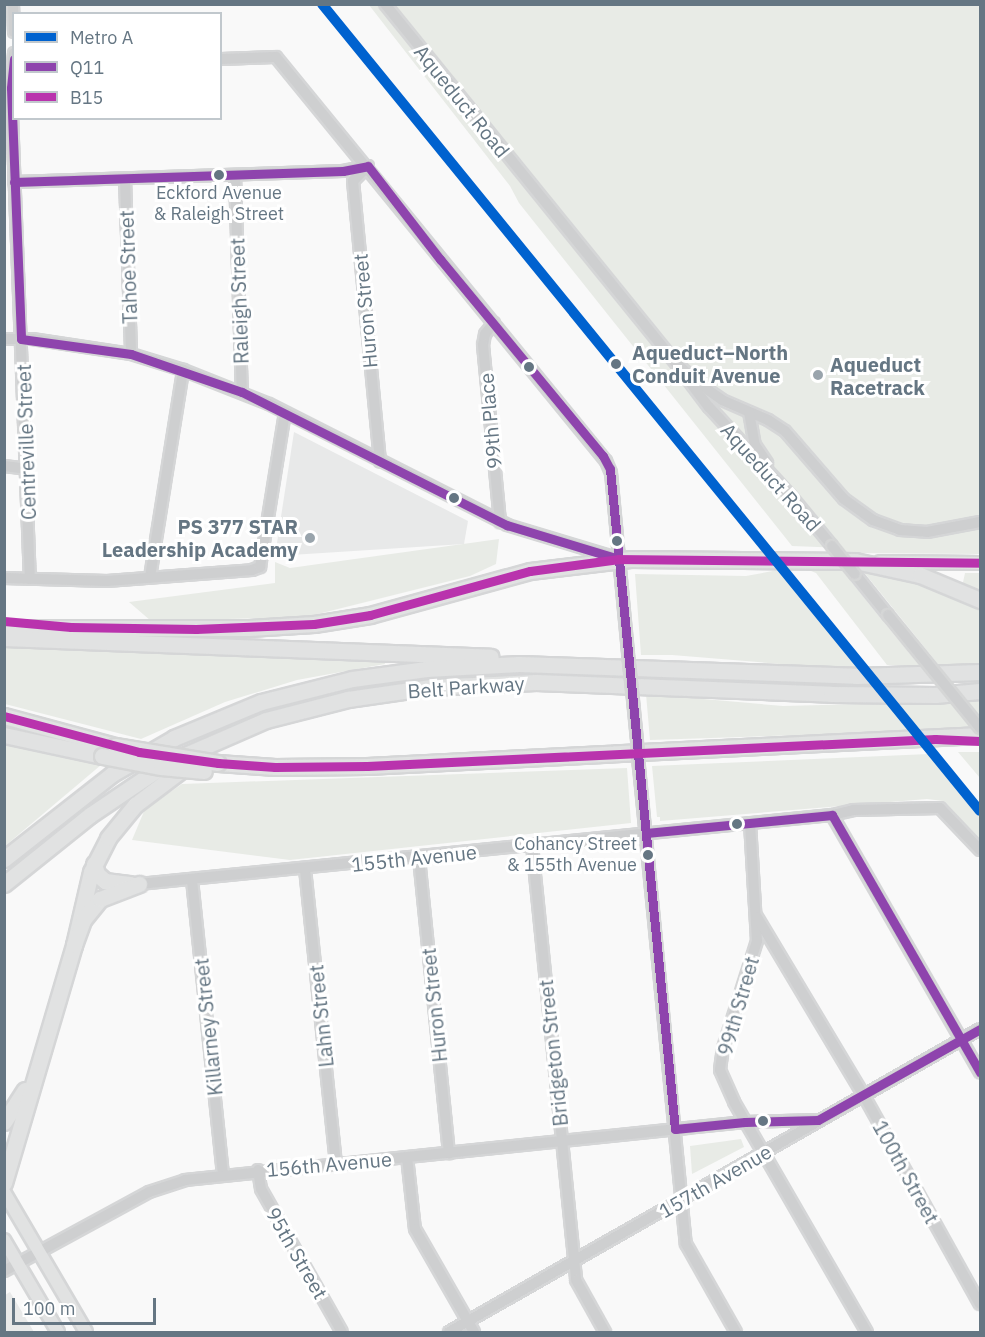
<!DOCTYPE html>
<meta charset="utf-8">
<style>
body{margin:0}
#map{position:relative;width:985px;height:1337px;overflow:hidden;background:#f9f9f9;font-family:"IBM Plex Sans",sans-serif}
div>[style]{position:absolute}
[style*='--x']{left:calc(var(--x)*1px);top:calc(var(--y)*1px);width:calc(var(--w)*1px);rotate:calc(var(--a)*1deg)}
.built>*{inset:0;background:#e8e9e9}
.green>*{inset:0;background:#e8ebe6}
.roads{filter:drop-shadow(2px 0 #d5d6d7) drop-shadow(-2px 0 #d5d6d7) drop-shadow(0 2px #d5d6d7) drop-shadow(0 -2px #d5d6d7)}
.minor>*{height:10px;margin:-5px;padding:0 5px;transform-origin:5px;border-radius:5px;background:#cecfd0}
.major>*{height:12px;margin:-6px;padding:0 6px;transform-origin:6px;border-radius:6px;background:#e1e2e2}
.highway>*{height:15px;margin:-7.5px;padding:0 7.5px;transform-origin:7.5px;border-radius:7.5px;background:#e1e2e2}
.bridges{filter:drop-shadow(2px 0 #d5d6d6) drop-shadow(-2px 0 #d5d6d6) drop-shadow(0 2px #d5d6d6) drop-shadow(0 -2px #d5d6d6)}
.minor-bridge>*{height:10px;margin:-5px;padding:0 5px;transform-origin:5px;border-radius:5px;background:#cecfd0}
.highway-bridge>*{height:15px;margin:-7.5px;padding:0 7.5px;transform-origin:7.5px;border-radius:7.5px;background:#e1e2e2}
.bus-1>*{height:9px;margin:-4.5px;padding:0 4.5px;transform-origin:4.5px;border-radius:4.5px;background:#8e44ad}
.bus-2>*{height:9px;margin:-4.5px;padding:0 4.5px;transform-origin:4.5px;border-radius:4.5px;background:#b933ad}
.metro-1>*{height:10px;margin:-5px;padding:0 5px;transform-origin:5px;border-radius:5px;background:#0062cf}
.dots>*{width:16px;height:16px;translate:-50% -50%;box-sizing:border-box;border:3px solid #fff;border-radius:50%}
span{translate:-50% -50%;white-space:nowrap;text-align:center;line-height:1.15;-webkit-text-stroke:6px #fff;paint-order:stroke}
.bus-label{font-size:18px;color:#657683}
.right{translate:-100% -50%;text-align:right}
.street-label{font-size:20px;color:#657683}
.stop-label{font-size:20px;color:#657683;font-weight:700}
.left{translate:0 -50%;text-align:left}
.poi-label{font-size:20px;color:#657683;font-weight:700}
.frame{position:absolute;inset:0;border:6px solid #657683;pointer-events:none}
.legend{position:absolute;left:12px;top:12px;width:210px;height:108px;box-sizing:border-box;background:#fff;border:2px solid #c1c8cd;margin:0;padding:8px 10px;list-style:none;font-size:18px;color:#657683}
.legend li{display:flex;align-items:center;gap:12px;height:30px}
.legend b{width:30px;border:2px solid #c1c8cd}
.scale{position:absolute;left:12px;top:1298px;width:144px;height:27px;box-sizing:border-box;border:3px solid #657683;border-top:0;padding-left:8px;font-size:18px;line-height:21px;white-space:nowrap;color:#657683;-webkit-text-stroke:4px #fff;paint-order:stroke}
</style>
<div id="map">
<div class="built">
<i style="clip-path:polygon(294px 432px,468px 521px,464px 544px,275px 556px)"></i>
<i style="clip-path:polygon(10px 1292px,34px 1332px,5px 1332px,5px 1295px)"></i>
</div>
<div class="green">
<i style="clip-path:polygon(369px 5px,980px 5px,980px 554px,848px 553px,843px 548px,792px 546px,519px 203px,510px 186px)"></i>
<i style="clip-path:polygon(499px 539px,496px 564px,470px 576px,306px 617px,151px 621px,129px 602px,275px 583px,275px 562px,290px 568px)"></i>
<i style="clip-path:polygon(778px 570px,859px 667px,817px 667px,672px 655px,641px 655px,635px 574px,746px 576px)"></i>
<i style="clip-path:polygon(842px 570px,882px 620px,919px 665px,887px 665px,816px 573px,811px 571px)"></i>
<i style="clip-path:polygon(863px 571px,903px 576px,980px 605px,980px 664px,938px 664px)"></i>
<i style="clip-path:polygon(965px 573px,980px 573px,980px 595px,962px 587px)"></i>
<i style="clip-path:polygon(4px 644px,383px 657px,385px 664px,297px 680px,225px 702px,141px 739px,5px 704px)"></i>
<i style="clip-path:polygon(646px 694px,783px 706px,980px 701px,980px 729px,650px 740px)"></i>
<i style="clip-path:polygon(5px 744px,101px 765px,5px 846px,4px 744px)"></i>
<i style="clip-path:polygon(958px 752px,980px 752px,980px 778px)"></i>
<i style="clip-path:polygon(929px 754px,980px 817px,980px 844px,943px 801px,927px 799px,660px 821px,660px 817px,657px 817px,652px 766px)"></i>
<i style="clip-path:polygon(627px 768px,631px 823px,290px 860px,132px 840px,145px 809px,182px 784px)"></i>
<i style="clip-path:polygon(741px 1139px,744px 1147px,692px 1174px,690px 1146px)"></i>
</div>
<div class="roads">
<div class="minor">
<i style="--x:13;--y:4;--w:28;--a:88"></i>
<i style="--x:385;--y:4;--w:464;--a:51"></i>
<i style="--x:677;--y:364;--w:28;--a:42"></i>
<i style="--x:698;--y:383;--w:29;--a:35"></i>
<i style="--x:722;--y:400;--w:50;--a:23.5"></i>
<i style="--x:768;--y:420;--w:20;--a:33"></i>
<i style="--x:785;--y:431;--w:90;--a:49.1"></i>
<i style="--x:844;--y:499;--w:36;--a:36"></i>
<i style="--x:873;--y:520;--w:29;--a:20"></i>
<i style="--x:900;--y:530;--w:27;--a:4"></i>
<i style="--x:927;--y:532;--w:54;--a:-10.7"></i>
<i style="--x:14;--y:53;--w:35;--a:95"></i>
<i style="--x:11;--y:88;--w:491;--a:87.8"></i>
<i style="--x:220;--y:59;--w:56;--a:-2"></i>
<i style="--x:276;--y:57;--w:522;--a:50.76"></i>
<i style="--x:606;--y:461;--w:13;--a:67"></i>
<i style="--x:611;--y:473;--w:182;--a:84.6"></i>
<i style="--x:368;--y:166;--w:21;--a:135"></i>
<i style="--x:353;--y:181;--w:282;--a:84.5"></i>
<i style="--x:235;--y:175;--w:217;--a:88.2"></i>
<i style="--x:125;--y:179;--w:175;--a:88"></i>
<i style="--x:14;--y:182;--w:329;--a:-1.9"></i>
<i style="--x:343;--y:171;--w:25;--a:-11"></i>
<i style="--x:494;--y:323;--w:14;--a:129"></i>
<i style="--x:485;--y:334;--w:11;--a:100"></i>
<i style="--x:483;--y:345;--w:178;--a:84.5"></i>
<i style="--x:4;--y:339;--w:28;--a:0"></i>
<i style="--x:32;--y:339;--w:100;--a:8.6"></i>
<i style="--x:131;--y:354;--w:54;--a:17.1"></i>
<i style="--x:183;--y:370;--w:92;--a:21.6"></i>
<i style="--x:269;--y:404;--w:267;--a:26.9"></i>
<i style="--x:507;--y:525;--w:114;--a:16.8"></i>
<i style="--x:686;--y:377;--w:38;--a:53"></i>
<i style="--x:709;--y:407;--w:120;--a:47.4"></i>
<i style="--x:790;--y:495;--w:66;--a:50.5"></i>
<i style="--x:749;--y:412;--w:34;--a:80"></i>
<i style="--x:755;--y:445;--w:22;--a:56"></i>
<i style="--x:4;--y:466;--w:23;--a:7"></i>
<i style="--x:855;--y:574;--w:53;--a:51.2"></i>
<i style="--x:150;--y:577;--w:210;--a:-80.9"></i>
<i style="--x:4;--y:578;--w:103;--a:1.7"></i>
<i style="--x:107;--y:581;--w:145;--a:-4.3"></i>
<i style="--x:252;--y:570;--w:9;--a:-21"></i>
<i style="--x:260;--y:567;--w:156;--a:-80.8"></i>
<i style="--x:633;--y:700;--w:41;--a:84.4"></i>
<i style="--x:639;--y:767;--w:479;--a:84.4"></i>
<i style="--x:686;--y:1244;--w:101;--a:60.4"></i>
<i style="--x:832;--y:815;--w:297;--a:60.1"></i>
<i style="--x:750;--y:823;--w:118;--a:86.6"></i>
<i style="--x:757;--y:941;--w:112;--a:107.6"></i>
<i style="--x:723;--y:1048;--w:22;--a:98"></i>
<i style="--x:720;--y:1070;--w:35;--a:66"></i>
<i style="--x:734;--y:1102;--w:266;--a:60"></i>
<i style="--x:532;--y:845;--w:437;--a:84.2"></i>
<i style="--x:576;--y:1280;--w:60;--a:60.9"></i>
<i style="--x:419;--y:858;--w:297;--a:84.2"></i>
<i style="--x:305;--y:869;--w:296;--a:84"></i>
<i style="--x:192;--y:880;--w:296;--a:84"></i>
<i style="--x:139;--y:884;--w:696;--a:-5.69"></i>
<i style="--x:832;--y:815;--w:22;--a:-13"></i>
<i style="--x:853;--y:810;--w:87;--a:-1.3"></i>
<i style="--x:940;--y:808;--w:58;--a:46.4"></i>
<i style="--x:757;--y:917;--w:209;--a:59.1"></i>
<i style="--x:864;--y:1096;--w:238;--a:60.9"></i>
<i style="--x:407;--y:1157;--w:72;--a:83.7"></i>
<i style="--x:415;--y:1229;--w:119;--a:60.2"></i>
<i style="--x:258;--y:1170;--w:19;--a:81"></i>
<i style="--x:261;--y:1189;--w:164;--a:60.5"></i>
<i style="--x:4;--y:1271;--w:165;--a:-28.6"></i>
<i style="--x:149;--y:1192;--w:38;--a:-18"></i>
<i style="--x:185;--y:1180;--w:563;--a:-5.91"></i>
<i style="--x:745;--y:1122;--w:73;--a:-1.6"></i>
<i style="--x:449;--y:1332;--w:611;--a:-29.71"></i>
</div>
<div class="major">
<i style="--x:880;--y:562;--w:100;--a:0.6"></i>
<i style="--x:4;--y:1192;--w:162;--a:59.6"></i>
<i style="--x:4;--y:1240;--w:107;--a:59.6"></i>
</div>
<div class="highway">
<i style="--x:4;--y:628;--w:245;--a:0"></i>
<i style="--x:249;--y:628;--w:65;--a:-3.5"></i>
<i style="--x:314;--y:624;--w:57;--a:-9.1"></i>
<i style="--x:370;--y:615;--w:166;--a:-15.4"></i>
<i style="--x:530;--y:571;--w:101;--a:-6.8"></i>
<i style="--x:630;--y:559;--w:225;--a:0.5"></i>
<i style="--x:855;--y:561;--w:66;--a:12.2"></i>
<i style="--x:920;--y:575;--w:65;--a:22.6"></i>
<i style="--x:4;--y:638;--w:487;--a:2.2"></i>
<i style="--x:4;--y:716;--w:115;--a:15.1"></i>
<i style="--x:4;--y:735;--w:100;--a:12.1"></i>
<i style="--x:218;--y:763;--w:57;--a:4"></i>
<i style="--x:275;--y:767;--w:92;--a:-0.6"></i>
<i style="--x:367;--y:766;--w:614;--a:-2.9"></i>
<i style="--x:4;--y:859;--w:137;--a:-38.2"></i>
<i style="--x:112;--y:774;--w:72;--a:-30.1"></i>
<i style="--x:174;--y:738;--w:94;--a:-22.5"></i>
<i style="--x:261;--y:702;--w:94;--a:-14.2"></i>
<i style="--x:352;--y:679;--w:75;--a:-7.7"></i>
<i style="--x:426;--y:669;--w:93;--a:-3.1"></i>
<i style="--x:519;--y:664;--w:337;--a:2"></i>
<i style="--x:856;--y:676;--w:124;--a:-1.8"></i>
<i style="--x:94;--y:864;--w:10;--a:73"></i>
<i style="--x:97;--y:874;--w:11;--a:41"></i>
<i style="--x:105;--y:881;--w:26;--a:7"></i>
<i style="--x:4;--y:884;--w:110;--a:-38.7"></i>
<i style="--x:90;--y:815;--w:93;--a:-34"></i>
<i style="--x:167;--y:763;--w:108;--a:-23.5"></i>
<i style="--x:266;--y:720;--w:85;--a:-14.4"></i>
<i style="--x:348;--y:699;--w:84;--a:-8.2"></i>
<i style="--x:431;--y:687;--w:105;--a:-2.7"></i>
<i style="--x:536;--y:682;--w:295;--a:2.3"></i>
<i style="--x:831;--y:694;--w:104;--a:0.6"></i>
<i style="--x:935;--y:695;--w:45;--a:-5.1"></i>
<i style="--x:74;--y:945;--w:75;--a:-76.9"></i>
<i style="--x:91;--y:872;--w:38;--a:-63"></i>
<i style="--x:108;--y:838;--w:43;--a:-50.7"></i>
<i style="--x:135;--y:805;--w:66;--a:-37"></i>
<i style="--x:4;--y:1122;--w:38;--a:-57"></i>
<i style="--x:4;--y:1183;--w:248;--a:-73.6"></i>
<i style="--x:74;--y:945;--w:27;--a:-70"></i>
<i style="--x:83;--y:920;--w:27;--a:-51"></i>
<i style="--x:100;--y:899;--w:42;--a:-21"></i>
</div>
</div>
<div class="bridges">
<div class="minor-bridge">
<i style="--x:832;--y:546;--w:36;--a:51"></i>
<i style="--x:888;--y:615;--w:146;--a:50.8"></i>
<i style="--x:628;--y:654;--w:46;--a:83.8"></i>
<i style="--x:637;--y:741;--w:26;--a:86"></i>
</div>
<div class="highway-bridge">
<i style="--x:115;--y:746;--w:104;--a:9.4"></i>
<i style="--x:102;--y:756;--w:60;--a:10.6"></i>
<i style="--x:161;--y:767;--w:43;--a:5.3"></i>
</div>
</div>
<div class="bus-1">
<i style="--x:14;--y:59;--w:29;--a:96"></i>
<i style="--x:11;--y:88;--w:251;--a:87.7"></i>
<i style="--x:368;--y:166;--w:118;--a:52.3"></i>
<i style="--x:440;--y:259;--w:256;--a:50.4"></i>
<i style="--x:603;--y:456;--w:15;--a:62"></i>
<i style="--x:610;--y:469;--w:663;--a:84.38"></i>
<i style="--x:14;--y:182;--w:329;--a:-1.9"></i>
<i style="--x:343;--y:171;--w:25;--a:-11"></i>
<i style="--x:21;--y:339;--w:111;--a:7.8"></i>
<i style="--x:131;--y:354;--w:117;--a:18.9"></i>
<i style="--x:242;--y:392;--w:297;--a:26.7"></i>
<i style="--x:507;--y:525;--w:117;--a:16.9"></i>
<i style="--x:832;--y:815;--w:297;--a:60.1"></i>
<i style="--x:646;--y:833;--w:187;--a:-5.5"></i>
<i style="--x:675;--y:1129;--w:70;--a:-5.7"></i>
<i style="--x:745;--y:1122;--w:73;--a:-1.6"></i>
<i style="--x:818;--y:1120;--w:186;--a:-29.3"></i>
</div>
<div class="bus-2">
<i style="--x:4;--y:621;--w:67;--a:5.1"></i>
<i style="--x:71;--y:627;--w:125;--a:0.9"></i>
<i style="--x:196;--y:629;--w:118;--a:-2.4"></i>
<i style="--x:314;--y:624;--w:57;--a:-9.1"></i>
<i style="--x:370;--y:615;--w:166;--a:-15.4"></i>
<i style="--x:530;--y:571;--w:90;--a:-7.7"></i>
<i style="--x:619;--y:559;--w:361;--a:0.6"></i>
<i style="--x:4;--y:716;--w:140;--a:14.9"></i>
<i style="--x:139;--y:752;--w:80;--a:7.9"></i>
<i style="--x:218;--y:763;--w:57;--a:4"></i>
<i style="--x:275;--y:767;--w:92;--a:-0.6"></i>
<i style="--x:367;--y:766;--w:569;--a:-2.72"></i>
<i style="--x:935;--y:739;--w:45;--a:2.5"></i>
</div>
<div class="metro-1">
<i style="--x:322;--y:4;--w:1041;--a:50.81"></i>
</div>
<div class="dots">
<i style="left:219px;top:175px;background:#657683"></i>
<i style="left:616px;top:364px;background:#657683"></i>
<i style="left:529px;top:367px;background:#657683"></i>
<i style="left:818px;top:375px;background:#99a4ac"></i>
<i style="left:454px;top:498px;background:#657683"></i>
<i style="left:310px;top:538px;background:#99a4ac"></i>
<i style="left:617px;top:541px;background:#657683"></i>
<i style="left:737px;top:824px;background:#657683"></i>
<i style="left:648px;top:855px;background:#657683"></i>
<i style="left:763px;top:1121px;background:#657683"></i>
</div>
<div class="bus-label">
<span style="left:219px;top:204px">Eckford Avenue<br>&amp; Raleigh Street</span>
<span class="right" style="left:637px;top:855px">Cohancy Street<br>&amp; 155th Avenue</span>
</div>
<div class="street-label">
<span style="left:462px;top:101px;rotate:51deg">Aqueduct Road</span>
<span style="left:128px;top:267px;rotate:-92deg">Tahoe Street</span>
<span style="left:239px;top:301px;rotate:-92deg">Raleigh Street</span>
<span style="left:365px;top:311px;rotate:-95deg">Huron Street</span>
<span style="left:490px;top:421px;rotate:-95deg">99th Place</span>
<span style="left:26px;top:442px;rotate:-92deg">Centreville Street</span>
<span style="left:771px;top:477px;rotate:48deg">Aqueduct Road</span>
<span style="left:466px;top:687px;rotate:-4deg">Belt Parkway</span>
<span style="left:414px;top:858px;rotate:-6deg">155th Avenue</span>
<span style="left:434px;top:1005px;rotate:-96deg">Huron Street</span>
<span style="left:738px;top:1006px;rotate:-74deg">99th Street</span>
<span style="left:321px;top:1016px;rotate:-96deg">Lahn Street</span>
<span style="left:208px;top:1027px;rotate:-96deg">Killarney Street</span>
<span style="left:553px;top:1053px;rotate:-96deg">Bridgeton Street</span>
<span style="left:329px;top:1164px;rotate:-5deg">156th Avenue</span>
<span style="left:906px;top:1172px;rotate:61deg">100th Street</span>
<span style="left:715px;top:1181px;rotate:-30deg">157th Avenue</span>
<span style="left:297px;top:1253px;rotate:60deg">95th Street</span>
</div>
<div class="stop-label">
<span class="left" style="left:632px;top:364px">Aqueduct–North<br>Conduit Avenue</span>
</div>
<div class="poi-label">
<span class="left" style="left:830px;top:376px">Aqueduct<br>Racetrack</span>
<span class="right" style="left:298px;top:538px">PS 377 STAR<br>Leadership Academy</span>
</div>
<div class="frame"></div>
<ul class="legend">
<li><b style="height:8px;background:#0062cf"></b>Metro A</li>
<li><b style="height:8px;background:#8e44ad"></b>Q11</li>
<li><b style="height:8px;background:#b933ad"></b>B15</li>
</ul>
<div class="scale">100 m</div>
</div>
